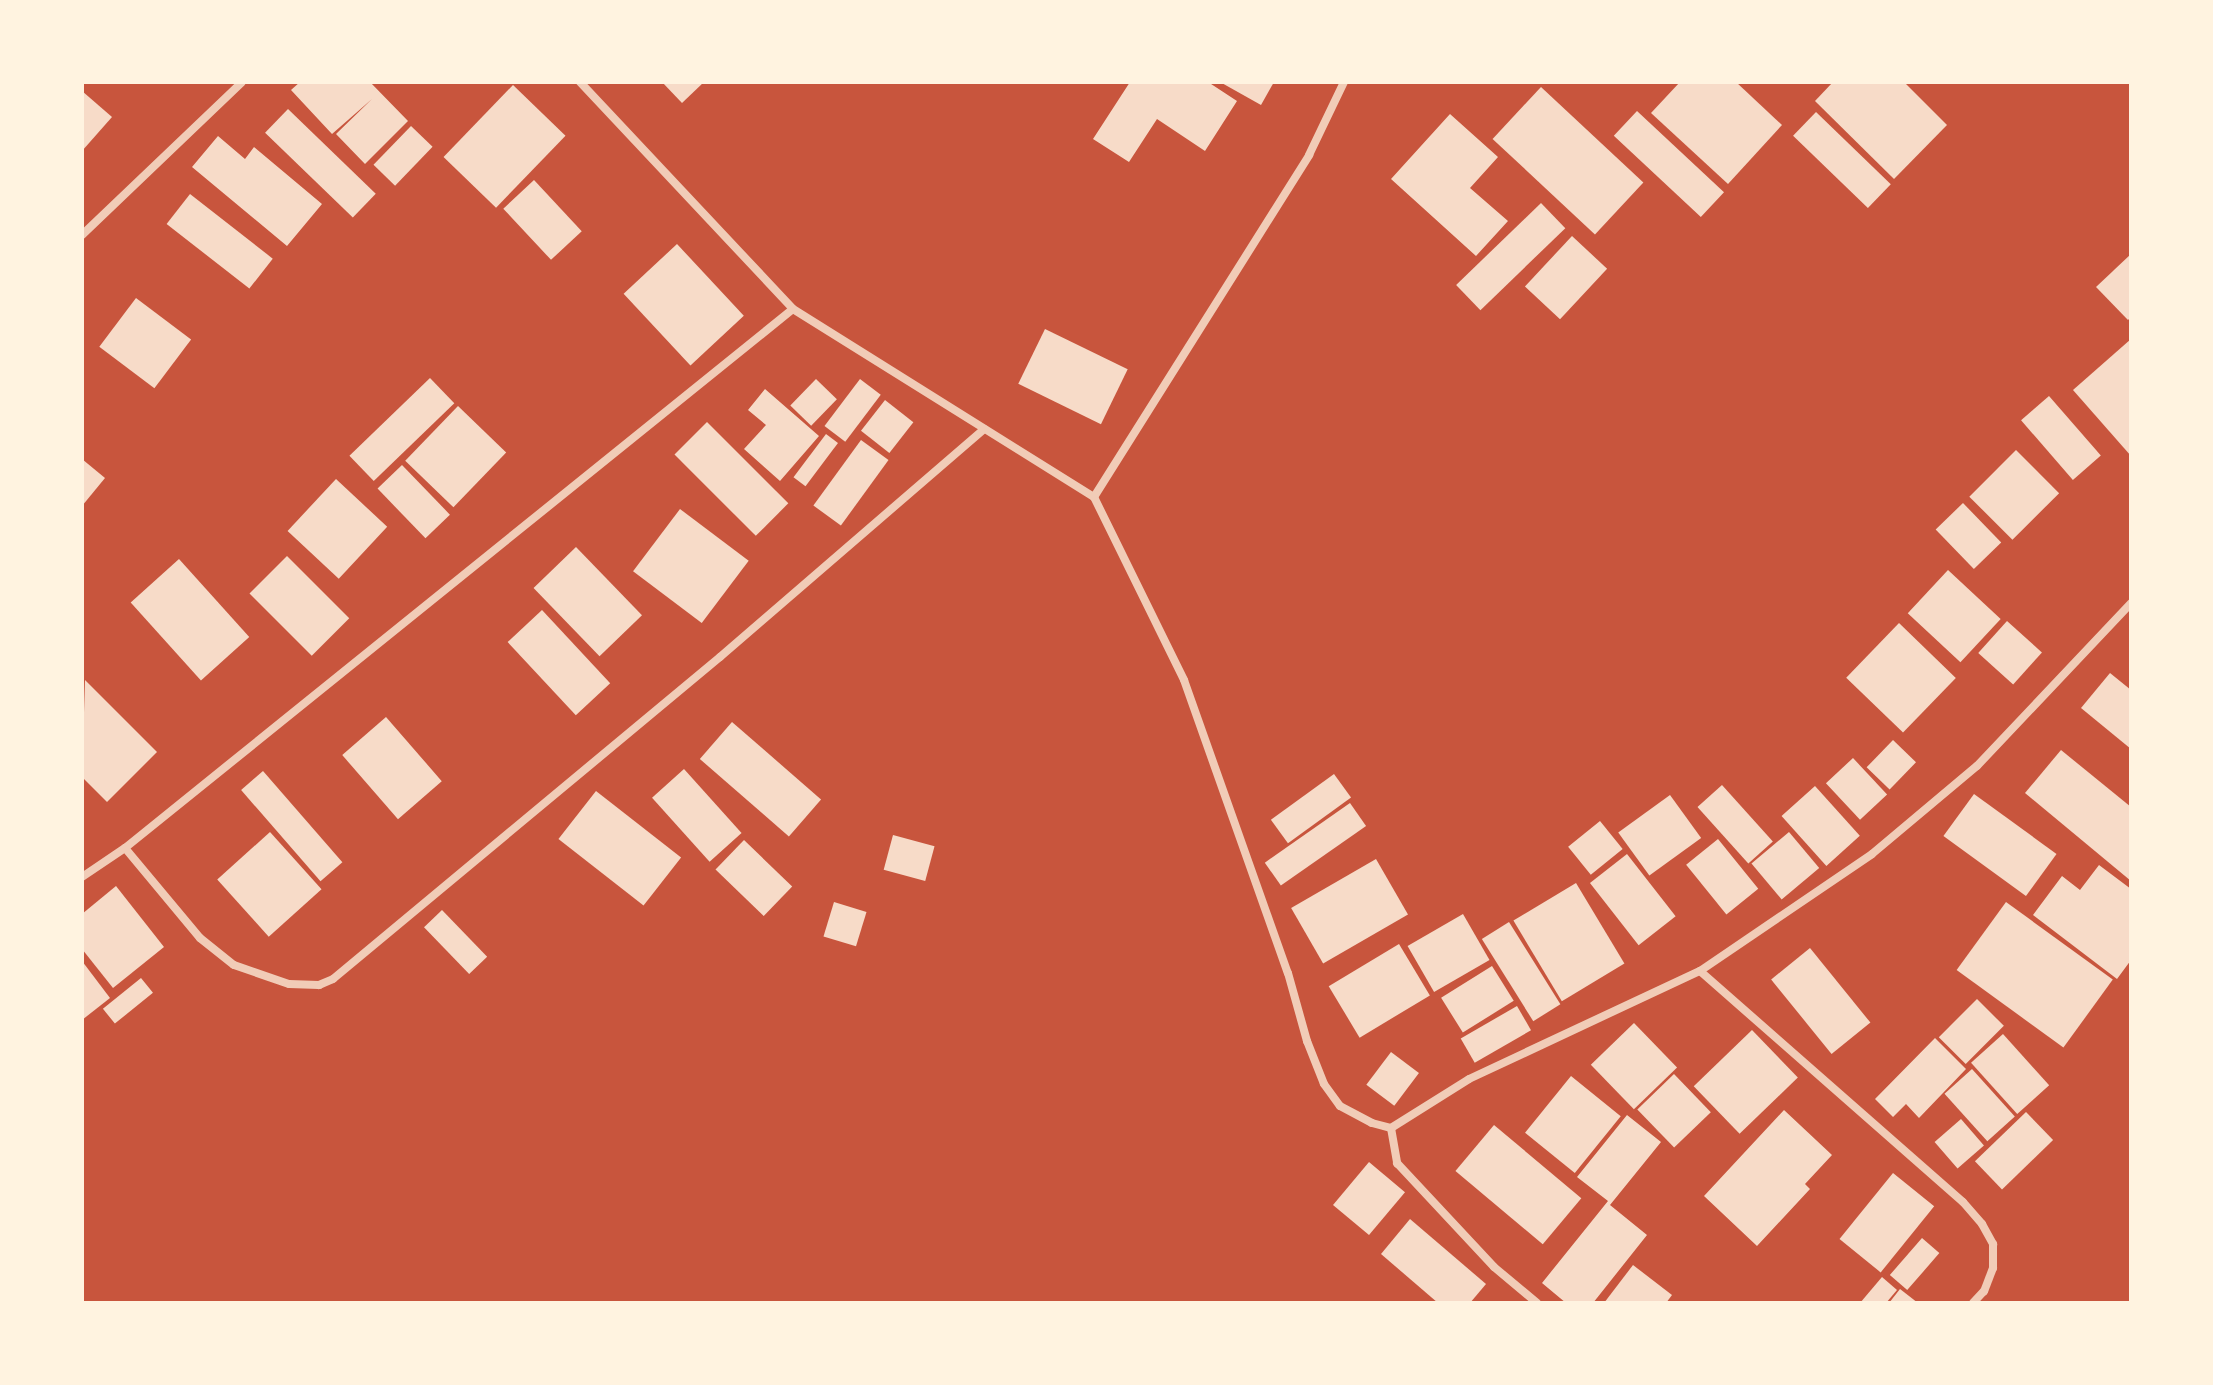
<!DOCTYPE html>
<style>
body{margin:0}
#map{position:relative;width:2213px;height:1385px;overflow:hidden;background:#c8553d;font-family:"Work Sans",sans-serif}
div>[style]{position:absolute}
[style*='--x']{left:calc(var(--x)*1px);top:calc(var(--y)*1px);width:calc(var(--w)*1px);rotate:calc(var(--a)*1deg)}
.building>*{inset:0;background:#f7dbc8;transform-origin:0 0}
.minor>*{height:8px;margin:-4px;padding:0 4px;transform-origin:4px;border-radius:4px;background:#f1ccb7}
span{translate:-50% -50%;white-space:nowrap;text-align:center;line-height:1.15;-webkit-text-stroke:6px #fff3e0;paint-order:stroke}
.frame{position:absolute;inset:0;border:84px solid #fff3e0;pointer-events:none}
</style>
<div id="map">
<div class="building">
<i style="clip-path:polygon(300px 82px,370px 82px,408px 121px,365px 164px,336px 134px,372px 99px,332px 134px,291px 90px)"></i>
<i style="clip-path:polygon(662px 82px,704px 82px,682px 103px)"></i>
<i style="clip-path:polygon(1130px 82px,1208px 82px,1237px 101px,1205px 151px,1157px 119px,1129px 162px,1093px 139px)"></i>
<i style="clip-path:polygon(1220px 82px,1274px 82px,1261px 105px)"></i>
<i style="clip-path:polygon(1680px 82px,1736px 82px,1782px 125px,1728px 184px,1651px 113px)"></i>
<i style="clip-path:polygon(1833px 82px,1904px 82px,1947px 125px,1894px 179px,1815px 101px)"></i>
<i style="left:513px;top:85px;width:73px;height:100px;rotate:44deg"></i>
<i style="left:1541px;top:87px;width:140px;height:71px;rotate:43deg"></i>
<i style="clip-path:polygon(82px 91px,112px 117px,82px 151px)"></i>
<i style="left:288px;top:109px;width:122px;height:33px;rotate:44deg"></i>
<i style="left:1637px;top:111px;width:119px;height:34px;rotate:43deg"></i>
<i style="left:1816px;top:112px;width:104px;height:33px;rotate:44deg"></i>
<i style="clip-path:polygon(1450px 114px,1498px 157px,1470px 188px,1508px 221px,1476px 256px,1391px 179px)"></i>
<i style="left:411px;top:126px;width:30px;height:54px;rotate:44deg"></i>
<i style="clip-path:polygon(218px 136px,245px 159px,254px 147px,322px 204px,287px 246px,192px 167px)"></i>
<i style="left:534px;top:180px;width:70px;height:42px;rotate:47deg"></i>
<i style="left:190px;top:194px;width:105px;height:38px;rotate:38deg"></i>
<i style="left:1541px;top:203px;width:35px;height:118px;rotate:46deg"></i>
<i style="left:1572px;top:236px;width:48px;height:69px;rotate:43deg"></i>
<i style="left:677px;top:244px;width:98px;height:73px;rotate:47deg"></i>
<i style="clip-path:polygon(2131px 254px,2131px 317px,2128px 320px,2096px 287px)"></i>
<i style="left:136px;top:298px;width:69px;height:61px;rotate:37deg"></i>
<i style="left:1045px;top:329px;width:92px;height:61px;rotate:26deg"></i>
<i style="clip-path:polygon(2131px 339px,2131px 456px,2073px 390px)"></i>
<i style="left:430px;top:378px;width:35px;height:112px;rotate:46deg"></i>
<i style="left:816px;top:379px;width:29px;height:37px;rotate:44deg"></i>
<i style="left:860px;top:379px;width:26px;height:59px;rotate:37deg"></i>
<i style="clip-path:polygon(765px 389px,819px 436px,780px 481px,744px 449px,766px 425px,748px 410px)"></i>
<i style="left:2049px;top:396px;width:79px;height:37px;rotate:49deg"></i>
<i style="left:885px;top:400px;width:36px;height:39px;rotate:38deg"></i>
<i style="left:458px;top:406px;width:67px;height:76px;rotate:44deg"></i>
<i style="left:707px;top:422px;width:115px;height:46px;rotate:45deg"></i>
<i style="left:826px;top:434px;width:15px;height:54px;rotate:37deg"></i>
<i style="left:861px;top:440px;width:34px;height:81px;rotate:36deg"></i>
<i style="left:2016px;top:450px;width:61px;height:66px;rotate:45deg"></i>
<i style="clip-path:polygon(82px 459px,105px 478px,82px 506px)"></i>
<i style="left:402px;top:465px;width:69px;height:34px;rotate:46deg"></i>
<i style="left:336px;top:479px;width:70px;height:71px;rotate:43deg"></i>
<i style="left:1963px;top:503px;width:55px;height:38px;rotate:46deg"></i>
<i style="left:680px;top:509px;width:86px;height:78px;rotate:37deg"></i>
<i style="left:576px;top:547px;width:95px;height:59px;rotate:46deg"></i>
<i style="left:287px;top:556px;width:88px;height:53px;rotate:45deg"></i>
<i style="left:179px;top:559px;width:105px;height:65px;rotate:48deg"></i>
<i style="left:1948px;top:570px;width:72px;height:59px;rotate:43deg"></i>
<i style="left:542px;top:610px;width:100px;height:47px;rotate:47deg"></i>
<i style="left:2007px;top:621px;width:47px;height:43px;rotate:42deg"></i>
<i style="left:1899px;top:623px;width:79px;height:76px;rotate:44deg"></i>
<i style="clip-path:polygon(2110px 673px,2131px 690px,2131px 749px,2081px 708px)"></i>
<i style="clip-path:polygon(85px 680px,157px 752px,107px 802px,82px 777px)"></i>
<i style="left:386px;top:717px;width:85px;height:58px;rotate:49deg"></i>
<i style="left:732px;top:722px;width:118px;height:49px;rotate:41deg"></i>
<i style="left:1893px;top:740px;width:32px;height:38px;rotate:44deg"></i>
<i style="clip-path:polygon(2061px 750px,2131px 807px,2131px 881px,2025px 793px)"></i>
<i style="left:1853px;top:758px;width:50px;height:37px;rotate:47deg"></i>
<i style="left:684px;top:769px;width:86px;height:43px;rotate:48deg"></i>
<i style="left:263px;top:771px;width:121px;height:29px;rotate:49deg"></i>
<i style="left:1334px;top:774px;width:29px;height:78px;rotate:54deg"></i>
<i style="left:1722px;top:785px;width:76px;height:33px;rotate:48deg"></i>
<i style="left:1815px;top:786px;width:67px;height:45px;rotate:48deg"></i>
<i style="left:596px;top:791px;width:108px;height:61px;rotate:38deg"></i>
<i style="left:1974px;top:794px;width:102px;height:52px;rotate:36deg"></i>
<i style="left:1670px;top:795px;width:53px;height:64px;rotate:54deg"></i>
<i style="left:1350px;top:803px;width:28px;height:104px;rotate:55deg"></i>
<i style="left:1600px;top:821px;width:36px;height:41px;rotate:51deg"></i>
<i style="left:270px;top:832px;width:77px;height:71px;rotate:48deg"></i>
<i style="left:1789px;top:832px;width:47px;height:49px;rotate:50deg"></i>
<i style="left:893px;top:835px;width:43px;height:36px;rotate:15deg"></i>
<i style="left:1718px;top:839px;width:64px;height:41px;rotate:51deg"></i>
<i style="left:744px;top:840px;width:67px;height:41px;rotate:44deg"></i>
<i style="left:1627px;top:854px;width:79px;height:47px;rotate:52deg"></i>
<i style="left:1376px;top:859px;width:64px;height:98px;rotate:60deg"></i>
<i style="clip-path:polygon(2099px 865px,2131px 889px,2131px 960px,2117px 979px,2033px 915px,2062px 876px,2080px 890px)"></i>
<i style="left:1576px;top:883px;width:94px;height:73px;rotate:59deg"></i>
<i style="clip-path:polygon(116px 886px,164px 947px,113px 988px,82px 949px,82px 914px)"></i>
<i style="left:834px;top:902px;width:34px;height:36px;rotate:17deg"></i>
<i style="left:2006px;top:902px;width:132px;height:84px;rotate:36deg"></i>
<i style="left:442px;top:910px;width:65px;height:25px;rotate:46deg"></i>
<i style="left:1463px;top:914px;width:53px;height:64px;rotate:60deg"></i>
<i style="left:1509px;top:922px;width:97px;height:32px;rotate:58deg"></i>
<i style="left:1399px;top:944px;width:60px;height:82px;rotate:59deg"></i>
<i style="left:1810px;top:948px;width:96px;height:50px;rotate:51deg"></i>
<i style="clip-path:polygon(82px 961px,110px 998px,82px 1020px)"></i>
<i style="left:1492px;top:966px;width:41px;height:60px;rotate:58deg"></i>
<i style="left:141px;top:978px;width:19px;height:49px;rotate:51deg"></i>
<i style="left:1977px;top:999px;width:38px;height:54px;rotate:45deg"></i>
<i style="left:1517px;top:1006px;width:28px;height:65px;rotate:60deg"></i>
<i style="left:1634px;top:1023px;width:62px;height:60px;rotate:46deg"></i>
<i style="left:1752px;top:1030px;width:66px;height:81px;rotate:46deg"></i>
<i style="left:2003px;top:1034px;width:69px;height:43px;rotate:48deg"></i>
<i style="clip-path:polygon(1935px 1038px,1966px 1069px,1919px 1118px,1906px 1104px,1893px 1117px,1875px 1099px)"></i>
<i style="left:1391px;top:1052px;width:35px;height:41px;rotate:37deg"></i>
<i style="left:1972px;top:1069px;width:64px;height:37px;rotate:48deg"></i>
<i style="left:1674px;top:1074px;width:53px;height:51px;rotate:46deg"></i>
<i style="left:1571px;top:1076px;width:64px;height:73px;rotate:39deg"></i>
<i style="clip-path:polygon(1784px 1110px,1832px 1155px,1805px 1184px,1810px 1189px,1757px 1246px,1704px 1196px)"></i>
<i style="left:2026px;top:1112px;width:39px;height:71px;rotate:46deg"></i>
<i style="clip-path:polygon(1627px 1115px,1661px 1142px,1610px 1205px,1647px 1235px,1593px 1303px,1566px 1303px,1542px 1283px,1608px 1201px,1577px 1177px)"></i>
<i style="left:1961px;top:1119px;width:35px;height:35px;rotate:49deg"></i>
<i style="left:1494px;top:1125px;width:114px;height:60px;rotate:40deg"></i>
<i style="left:1369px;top:1162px;width:47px;height:56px;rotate:40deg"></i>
<i style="left:1893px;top:1173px;width:53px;height:85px;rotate:39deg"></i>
<i style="clip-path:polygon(1410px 1219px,1486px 1284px,1470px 1303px,1438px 1303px,1381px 1254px)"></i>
<i style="left:1922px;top:1238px;width:23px;height:49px;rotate:41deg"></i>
<i style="clip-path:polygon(1633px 1265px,1672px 1295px,1666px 1303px,1604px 1303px)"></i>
<i style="clip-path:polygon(1882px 1277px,1897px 1290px,1886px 1303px,1860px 1303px)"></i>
<i style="clip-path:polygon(1900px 1289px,1918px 1303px,1889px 1303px)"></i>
</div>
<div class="minor">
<i style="--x:580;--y:82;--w:311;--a:46.8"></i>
<i style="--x:793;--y:309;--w:355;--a:32"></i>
<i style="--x:1094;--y:497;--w:204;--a:63.8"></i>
<i style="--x:1184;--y:680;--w:311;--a:70.5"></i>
<i style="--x:1288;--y:973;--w:71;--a:74.4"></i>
<i style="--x:1307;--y:1041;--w:46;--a:68.4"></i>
<i style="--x:1324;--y:1084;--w:27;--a:54"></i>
<i style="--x:1340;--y:1106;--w:36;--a:28"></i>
<i style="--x:1372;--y:1123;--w:20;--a:15"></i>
<i style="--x:1391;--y:1128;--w:92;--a:-32.1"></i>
<i style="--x:1469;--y:1079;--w:255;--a:-25.1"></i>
<i style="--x:1700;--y:971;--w:208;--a:-34.2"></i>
<i style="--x:1872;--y:854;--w:137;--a:-40"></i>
<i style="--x:1977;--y:766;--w:224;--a:-46.6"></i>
<i style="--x:82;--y:235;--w:221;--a:-43.7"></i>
<i style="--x:1094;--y:497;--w:404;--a:-57.8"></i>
<i style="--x:1309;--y:155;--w:81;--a:-64.4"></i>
<i style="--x:125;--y:848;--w:117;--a:50.2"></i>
<i style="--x:200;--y:938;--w:43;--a:38.5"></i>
<i style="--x:234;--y:965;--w:58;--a:19.1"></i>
<i style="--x:289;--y:984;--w:30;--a:2"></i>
<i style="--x:319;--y:985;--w:15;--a:-23"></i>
<i style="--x:333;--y:979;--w:503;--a:-39.76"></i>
<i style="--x:720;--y:657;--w:349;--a:-40.8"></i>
<i style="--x:82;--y:877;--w:52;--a:-34"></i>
<i style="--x:125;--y:848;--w:858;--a:-38.9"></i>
<i style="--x:1700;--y:971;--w:350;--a:41.3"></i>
<i style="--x:1963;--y:1202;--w:29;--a:49"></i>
<i style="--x:1982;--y:1224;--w:23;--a:61"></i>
<i style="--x:1993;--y:1244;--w:24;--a:90"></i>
<i style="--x:1993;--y:1268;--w:25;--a:111"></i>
<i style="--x:1984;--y:1291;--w:16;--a:133"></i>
<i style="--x:1391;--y:1128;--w:36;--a:80"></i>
<i style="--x:1397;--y:1163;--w:142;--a:47"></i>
<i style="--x:1494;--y:1267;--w:56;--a:39.9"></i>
</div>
<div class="frame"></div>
</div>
